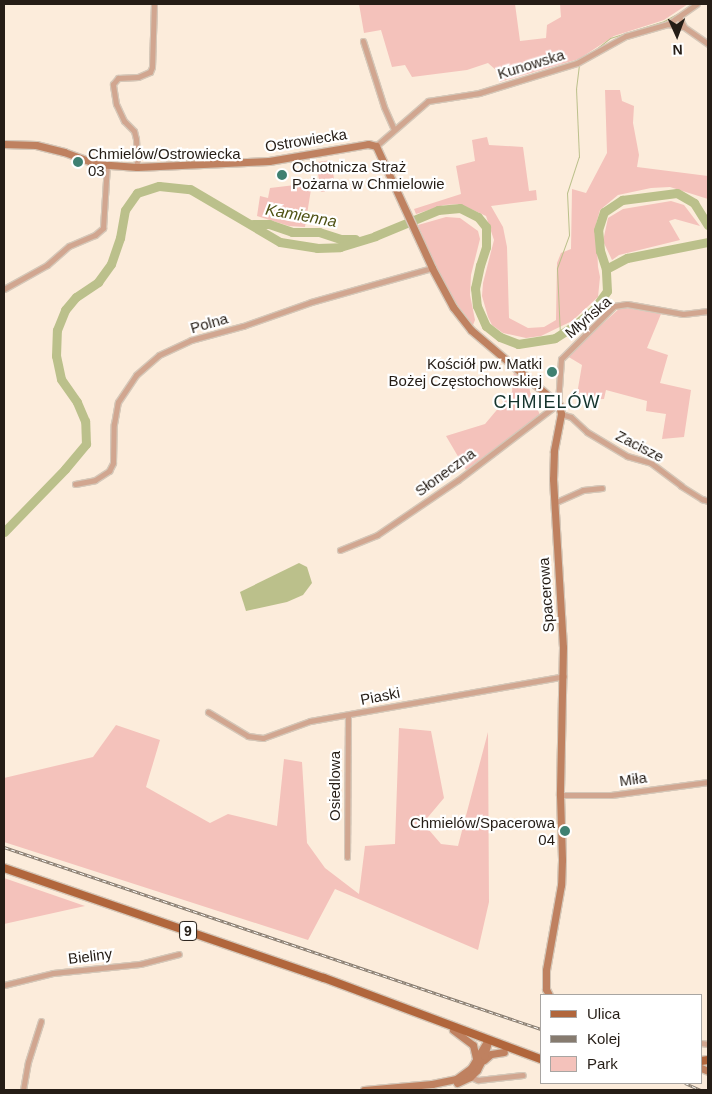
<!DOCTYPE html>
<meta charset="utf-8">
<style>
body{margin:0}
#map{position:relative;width:712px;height:1094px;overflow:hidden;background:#fcecdb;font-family:Arial,sans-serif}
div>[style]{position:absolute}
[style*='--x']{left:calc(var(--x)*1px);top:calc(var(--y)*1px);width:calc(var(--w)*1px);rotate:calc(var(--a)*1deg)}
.green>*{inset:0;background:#f4c2bb;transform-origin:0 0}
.water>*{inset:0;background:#bbc08b}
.stream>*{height:1px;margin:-0.5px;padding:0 0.5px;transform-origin:0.5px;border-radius:0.5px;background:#bbc08b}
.river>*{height:9px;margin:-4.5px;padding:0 4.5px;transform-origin:4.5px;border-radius:4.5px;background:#bbc08b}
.roads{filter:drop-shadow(1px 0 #d5c7b8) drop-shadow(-1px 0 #d5c7b8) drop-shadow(0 1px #d5c7b8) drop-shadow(0 -1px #d5c7b8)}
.street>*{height:5px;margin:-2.5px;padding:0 2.5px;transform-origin:2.5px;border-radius:2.5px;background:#d1a690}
.secondary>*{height:7px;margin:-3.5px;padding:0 3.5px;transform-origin:3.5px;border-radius:3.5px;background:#bf8160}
.primary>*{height:8px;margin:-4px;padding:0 4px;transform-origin:4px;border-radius:4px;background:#b1663c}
.rail>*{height:3px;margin-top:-1.5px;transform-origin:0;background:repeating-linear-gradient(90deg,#fff 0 4px,#867b6f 0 8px);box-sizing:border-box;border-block:1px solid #867b6f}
.dots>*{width:14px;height:14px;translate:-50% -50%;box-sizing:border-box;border:2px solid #fff;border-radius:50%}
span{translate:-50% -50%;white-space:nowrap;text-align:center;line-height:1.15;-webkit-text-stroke:4.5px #fff;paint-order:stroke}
.shield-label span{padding:1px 4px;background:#fff;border:1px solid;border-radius:4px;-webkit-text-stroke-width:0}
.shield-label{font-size:14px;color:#251d16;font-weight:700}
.street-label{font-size:15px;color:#251d16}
.poi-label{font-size:15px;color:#251d16}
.left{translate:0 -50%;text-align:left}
.right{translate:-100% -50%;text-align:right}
.water-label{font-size:16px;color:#4f5215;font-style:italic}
.quarter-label{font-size:18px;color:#15342d;letter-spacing:1px}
.frame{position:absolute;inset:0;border:5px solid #251d16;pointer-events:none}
.legend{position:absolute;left:540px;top:994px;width:162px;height:90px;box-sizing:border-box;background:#fff;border:1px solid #a8a5a2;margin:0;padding:6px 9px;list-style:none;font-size:15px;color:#251d16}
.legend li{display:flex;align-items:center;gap:10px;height:25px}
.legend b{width:25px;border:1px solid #a8a5a2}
.north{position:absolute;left:652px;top:10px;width:50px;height:50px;-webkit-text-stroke:4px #fff;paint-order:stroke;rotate:178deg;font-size:14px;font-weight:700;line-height:20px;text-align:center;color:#251d16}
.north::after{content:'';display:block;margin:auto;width:18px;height:22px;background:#251d16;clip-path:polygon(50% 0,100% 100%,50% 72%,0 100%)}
</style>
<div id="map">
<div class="green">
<i style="clip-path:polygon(359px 4px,515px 4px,520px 41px,546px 38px,547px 25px,561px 17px,560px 4px,688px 4px,664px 20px,614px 36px,579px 59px,500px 82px,497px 71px,488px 63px,467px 70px,412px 77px,405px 65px,392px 67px,381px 30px,364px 33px)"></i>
<i style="clip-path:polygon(605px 90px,620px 90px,622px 101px,634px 106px,633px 123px,639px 155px,637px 167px,708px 176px,708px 199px,670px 187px,651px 188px,618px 195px,600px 210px,596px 224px,598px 267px,600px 277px,598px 297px,572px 321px,541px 336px,526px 338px,503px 333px,492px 325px,488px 317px,482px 296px,483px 283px,494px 240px,486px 216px,460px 204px,444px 205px,416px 214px,414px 209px,461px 194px,456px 166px,475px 161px,472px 140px,487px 137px,489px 145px,523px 147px,529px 191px,536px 190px,537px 200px,491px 206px,503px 227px,507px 247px,509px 318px,528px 328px,544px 327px,556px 320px,557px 263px,561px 253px,571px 249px,572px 189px,586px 193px,607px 153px)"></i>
<i style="left:331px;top:160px;width:30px;height:15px;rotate:81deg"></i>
<i style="clip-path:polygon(312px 183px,305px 227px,289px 226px,257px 216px,260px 196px,268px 198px,270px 188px)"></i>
<i style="clip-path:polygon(671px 201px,684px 205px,700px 226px,675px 219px,669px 221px,680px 240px,619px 255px,612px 260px,603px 241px,608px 218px,623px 209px)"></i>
<i style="clip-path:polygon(446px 217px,460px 218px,478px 231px,480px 239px,471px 275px,470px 295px,475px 320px,473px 325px,450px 295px,437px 271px,418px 225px)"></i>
<i style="clip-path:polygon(621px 307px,661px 314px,647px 348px,668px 355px,660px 383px,691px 390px,684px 437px,662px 439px,666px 414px,646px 411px,647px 401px,606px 390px,604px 399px,576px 400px,582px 365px,567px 356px)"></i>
<i style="clip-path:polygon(514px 370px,529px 383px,530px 392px,540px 415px,466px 470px,446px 436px,485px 424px,512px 392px)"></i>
<i style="clip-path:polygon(116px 725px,160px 740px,146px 787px,210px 823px,228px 814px,277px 826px,284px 759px,302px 762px,307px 843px,325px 868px,359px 894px,365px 846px,395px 844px,399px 728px,431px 731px,444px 798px,423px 823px,441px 844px,458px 846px,488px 732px,489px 902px,478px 950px,335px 889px,308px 940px,4px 842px,4px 778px,93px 757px)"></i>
<i style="clip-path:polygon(4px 878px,85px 906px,4px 924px)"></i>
</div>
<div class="water">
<i style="clip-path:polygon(299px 563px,307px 567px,312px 583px,303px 595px,287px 602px,246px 611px,240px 592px)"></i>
</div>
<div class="stream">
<i style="--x:591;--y:53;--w:24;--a:-38"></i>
<i style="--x:610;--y:38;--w:57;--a:-17.5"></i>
<i style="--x:664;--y:21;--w:21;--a:-29"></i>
<i style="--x:560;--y:335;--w:67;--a:-92.6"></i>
<i style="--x:557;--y:268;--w:35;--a:-70"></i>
<i style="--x:569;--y:235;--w:42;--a:-92.7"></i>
<i style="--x:567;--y:193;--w:38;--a:-72"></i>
<i style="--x:579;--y:157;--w:68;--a:-92.5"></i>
<i style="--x:576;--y:89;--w:24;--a:-83"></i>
</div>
<div class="river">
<i style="--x:253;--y:224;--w:16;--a:0"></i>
<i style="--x:269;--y:224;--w:24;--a:19"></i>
<i style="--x:292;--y:232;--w:27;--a:0"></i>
<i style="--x:319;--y:232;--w:23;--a:18"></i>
<i style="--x:341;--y:239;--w:14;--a:0"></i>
<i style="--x:606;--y:269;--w:19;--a:-108"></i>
<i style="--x:600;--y:251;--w:21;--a:-95"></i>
<i style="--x:598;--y:230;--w:19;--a:-72"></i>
<i style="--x:604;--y:212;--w:22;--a:-34"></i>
<i style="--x:622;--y:200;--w:55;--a:-7.3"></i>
<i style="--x:677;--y:193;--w:20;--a:30"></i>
<i style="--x:694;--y:203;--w:26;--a:58"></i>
<i style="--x:4;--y:532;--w:88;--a:-45.9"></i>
<i style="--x:65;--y:469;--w:33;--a:-50"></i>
<i style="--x:86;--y:444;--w:23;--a:-92"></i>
<i style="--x:85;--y:421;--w:21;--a:-113"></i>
<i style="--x:77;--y:402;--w:28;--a:-125"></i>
<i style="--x:61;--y:379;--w:24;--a:-102"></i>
<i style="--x:56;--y:356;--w:26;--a:-88"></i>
<i style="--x:57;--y:330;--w:22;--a:-68"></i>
<i style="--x:65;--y:310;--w:17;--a:-50"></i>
<i style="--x:76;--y:297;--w:27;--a:-34"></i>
<i style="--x:98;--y:282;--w:22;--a:-54"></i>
<i style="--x:111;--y:264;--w:28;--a:-71"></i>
<i style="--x:120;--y:238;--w:28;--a:-80"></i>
<i style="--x:125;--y:210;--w:21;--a:-55"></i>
<i style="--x:137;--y:193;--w:23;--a:-18"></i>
<i style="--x:159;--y:186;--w:31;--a:6"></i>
<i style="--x:190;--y:189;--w:104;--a:30.5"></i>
<i style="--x:280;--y:242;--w:37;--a:9"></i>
<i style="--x:317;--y:248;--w:23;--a:-2"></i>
<i style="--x:340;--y:247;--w:37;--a:-17"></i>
<i style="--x:375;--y:236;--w:68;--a:-22.4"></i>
<i style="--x:438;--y:210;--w:22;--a:-5"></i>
<i style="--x:460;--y:208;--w:20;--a:27"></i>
<i style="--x:478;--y:217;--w:13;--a:51"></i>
<i style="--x:486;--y:227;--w:20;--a:90"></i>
<i style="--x:486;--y:247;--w:19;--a:108"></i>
<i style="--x:480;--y:265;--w:24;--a:102"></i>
<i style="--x:475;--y:288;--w:18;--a:84"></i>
<i style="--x:477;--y:306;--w:22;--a:66"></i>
<i style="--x:486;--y:326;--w:18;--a:38"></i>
<i style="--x:500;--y:337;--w:19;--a:21"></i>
<i style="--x:518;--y:344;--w:37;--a:-9"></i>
<i style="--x:555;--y:338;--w:24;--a:-33"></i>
<i style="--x:575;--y:325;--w:25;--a:-40"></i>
<i style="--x:594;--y:309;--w:22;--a:-54"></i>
<i style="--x:607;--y:291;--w:22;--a:-93"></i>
<i style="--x:606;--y:269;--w:24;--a:-28"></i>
<i style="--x:627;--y:258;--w:83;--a:-11.2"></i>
</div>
<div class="roads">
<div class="street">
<i style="--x:679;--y:17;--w:11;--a:63"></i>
<i style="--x:684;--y:27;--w:29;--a:35"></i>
<i style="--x:668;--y:24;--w:16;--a:11"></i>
<i style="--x:363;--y:41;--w:69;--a:72.3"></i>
<i style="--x:384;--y:107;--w:24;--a:66"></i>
<i style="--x:376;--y:146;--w:69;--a:-40.9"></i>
<i style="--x:428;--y:101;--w:52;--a:-8.9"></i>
<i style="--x:479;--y:93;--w:102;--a:-17"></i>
<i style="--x:577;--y:63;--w:56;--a:-28.9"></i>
<i style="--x:626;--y:36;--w:44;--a:-15.9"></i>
<i style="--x:668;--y:24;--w:35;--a:-35"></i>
<i style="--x:137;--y:167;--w:28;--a:-92"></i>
<i style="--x:136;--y:139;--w:8;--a:-104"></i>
<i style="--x:134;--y:131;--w:14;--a:-135"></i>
<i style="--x:124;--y:121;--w:19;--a:-115"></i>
<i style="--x:116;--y:104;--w:20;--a:-99"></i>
<i style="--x:113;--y:84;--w:8;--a:-50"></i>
<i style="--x:118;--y:78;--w:20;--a:-3"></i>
<i style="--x:138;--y:77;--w:13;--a:-23"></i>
<i style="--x:150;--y:72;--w:5;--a:-68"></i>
<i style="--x:152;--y:67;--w:63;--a:-88.2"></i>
<i style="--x:4;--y:289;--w:49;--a:-29.2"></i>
<i style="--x:47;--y:265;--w:29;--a:-41"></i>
<i style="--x:69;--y:246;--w:28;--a:-23"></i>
<i style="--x:95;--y:235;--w:11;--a:-41"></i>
<i style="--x:103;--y:228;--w:63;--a:-86.4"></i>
<i style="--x:561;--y:414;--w:10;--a:17"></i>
<i style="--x:571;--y:417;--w:22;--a:43"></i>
<i style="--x:587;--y:432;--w:47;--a:31"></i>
<i style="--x:627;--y:456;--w:25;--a:16"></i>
<i style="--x:651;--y:463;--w:38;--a:37"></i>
<i style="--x:681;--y:486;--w:25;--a:32"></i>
<i style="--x:702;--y:499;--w:6;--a:18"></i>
<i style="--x:75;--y:484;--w:20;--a:-11"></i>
<i style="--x:95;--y:480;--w:17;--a:-33"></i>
<i style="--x:109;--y:471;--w:9;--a:-63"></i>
<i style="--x:113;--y:463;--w:39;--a:-89"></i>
<i style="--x:114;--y:424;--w:22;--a:-80"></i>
<i style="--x:118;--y:402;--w:32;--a:-56"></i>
<i style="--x:136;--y:375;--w:30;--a:-41"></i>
<i style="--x:159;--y:355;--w:35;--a:-25"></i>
<i style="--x:191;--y:340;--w:54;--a:-15.1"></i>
<i style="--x:243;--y:326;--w:72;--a:-19.4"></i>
<i style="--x:311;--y:302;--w:126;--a:-15.7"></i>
<i style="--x:554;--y:503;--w:32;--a:-24"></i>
<i style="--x:583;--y:490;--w:19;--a:-6"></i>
<i style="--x:340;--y:550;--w:40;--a:-22"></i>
<i style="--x:377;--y:535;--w:98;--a:-34.2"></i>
<i style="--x:458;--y:480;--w:122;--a:-37.3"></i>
<i style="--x:555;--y:406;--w:4;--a:-45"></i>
<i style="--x:558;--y:403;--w:44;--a:-86.1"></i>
<i style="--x:561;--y:359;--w:75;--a:-45"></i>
<i style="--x:614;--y:306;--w:13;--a:-9"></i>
<i style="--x:627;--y:304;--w:57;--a:10.1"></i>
<i style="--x:683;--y:314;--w:25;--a:-7"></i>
<i style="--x:208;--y:712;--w:47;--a:31"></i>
<i style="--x:248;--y:736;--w:15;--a:8"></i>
<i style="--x:263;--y:738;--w:50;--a:-19.9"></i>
<i style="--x:310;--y:721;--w:258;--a:-10"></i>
<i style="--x:560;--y:795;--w:51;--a:0"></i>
<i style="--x:611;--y:795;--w:98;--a:-7.6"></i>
<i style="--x:347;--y:857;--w:142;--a:-89.6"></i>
<i style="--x:4;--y:985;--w:50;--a:-13.8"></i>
<i style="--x:53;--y:973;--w:87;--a:-5.9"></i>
<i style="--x:140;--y:964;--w:40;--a:-14.4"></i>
<i style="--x:701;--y:1043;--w:7;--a:8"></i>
<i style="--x:468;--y:1076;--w:11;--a:22"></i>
<i style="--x:478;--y:1080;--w:45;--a:-6.3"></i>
<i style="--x:23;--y:1090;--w:28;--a:-80"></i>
<i style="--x:28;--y:1062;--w:43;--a:-72.4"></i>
</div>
<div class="secondary">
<i style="--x:4;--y:144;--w:32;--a:2"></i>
<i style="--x:36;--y:145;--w:29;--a:14"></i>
<i style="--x:64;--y:152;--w:35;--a:20"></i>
<i style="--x:97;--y:164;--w:40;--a:4.3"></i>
<i style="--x:137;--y:167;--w:132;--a:-2.6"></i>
<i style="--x:269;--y:161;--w:100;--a:-9.7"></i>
<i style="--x:368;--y:144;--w:8;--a:14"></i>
<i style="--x:376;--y:146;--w:134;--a:65.3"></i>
<i style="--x:432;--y:268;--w:44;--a:61.7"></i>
<i style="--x:453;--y:307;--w:29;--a:52"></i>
<i style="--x:471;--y:330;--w:116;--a:40.4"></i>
<i style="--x:559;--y:405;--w:9;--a:77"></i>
<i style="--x:561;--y:414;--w:38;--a:101"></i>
<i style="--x:554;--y:451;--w:28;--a:92"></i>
<i style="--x:553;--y:479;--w:168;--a:86.6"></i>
<i style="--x:563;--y:647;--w:148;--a:91.2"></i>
<i style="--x:560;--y:795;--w:65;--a:88.2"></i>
<i style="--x:562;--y:860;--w:25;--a:92"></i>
<i style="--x:561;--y:885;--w:86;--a:100"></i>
<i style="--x:546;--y:970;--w:19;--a:90"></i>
<i style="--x:546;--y:989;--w:7;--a:63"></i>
<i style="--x:453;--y:1030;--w:25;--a:37"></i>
<i style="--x:473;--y:1045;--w:13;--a:77"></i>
<i style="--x:484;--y:1060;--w:9;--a:-41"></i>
<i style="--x:491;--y:1054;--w:13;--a:-9"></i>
<i style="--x:701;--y:1068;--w:8;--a:23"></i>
<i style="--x:457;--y:1083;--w:14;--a:-25"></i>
<i style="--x:470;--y:1077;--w:10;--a:-45"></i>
<i style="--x:477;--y:1070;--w:16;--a:-63"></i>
<i style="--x:484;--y:1056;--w:15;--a:-74"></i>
<i style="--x:364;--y:1090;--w:68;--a:-5"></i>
<i style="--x:432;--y:1084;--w:25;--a:-12"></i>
<i style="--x:456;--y:1079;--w:19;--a:-36"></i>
<i style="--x:471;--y:1068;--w:33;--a:-59"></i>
</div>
<div class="primary">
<i style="--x:4;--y:868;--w:338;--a:19"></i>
<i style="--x:324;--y:978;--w:232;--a:20.5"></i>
<i style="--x:701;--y:1061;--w:7;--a:-8"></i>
</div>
</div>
<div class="rail">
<i style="--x:4;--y:847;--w:567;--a:18.72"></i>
<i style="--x:685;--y:1083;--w:17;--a:24"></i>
</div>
<div class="dots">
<i style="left:78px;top:162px;background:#3f8071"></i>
<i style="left:282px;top:175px;background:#3f8071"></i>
<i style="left:552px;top:372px;background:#3f8071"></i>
<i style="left:565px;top:831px;background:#3f8071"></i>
</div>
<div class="shield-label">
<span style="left:188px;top:931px">9</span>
</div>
<div class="street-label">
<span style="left:531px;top:64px;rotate:-17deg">Kunowska</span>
<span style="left:306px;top:140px;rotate:-9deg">Ostrowiecka</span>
<span style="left:588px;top:317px;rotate:-41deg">Młyńska</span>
<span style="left:209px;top:323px;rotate:-16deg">Polna</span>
<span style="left:640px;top:446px;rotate:27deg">Zacisze</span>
<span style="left:445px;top:472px;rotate:-36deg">Słoneczna</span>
<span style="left:546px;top:595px;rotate:-94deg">Spacerowa</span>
<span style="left:380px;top:696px;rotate:-11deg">Piaski</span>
<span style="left:633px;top:779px;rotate:-8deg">Miła</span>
<span style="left:335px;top:786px;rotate:-90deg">Osiedlowa</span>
<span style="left:90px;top:956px;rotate:-7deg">Bieliny</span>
</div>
<div class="poi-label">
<span class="left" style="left:88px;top:162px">Chmielów/Ostrowiecka<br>03</span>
<span class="left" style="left:292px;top:175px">Ochotnicza Straż<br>Pożarna w Chmielowie</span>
<span class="right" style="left:542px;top:372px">Kościół pw. Matki<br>Bożej Częstochowskiej</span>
<span class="right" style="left:555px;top:831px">Chmielów/Spacerowa<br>04</span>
</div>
<div class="water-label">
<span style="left:301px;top:216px;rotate:10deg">Kamienna</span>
</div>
<div class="quarter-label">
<span style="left:547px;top:402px">CHMIELÓW</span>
</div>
<div class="frame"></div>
<ul class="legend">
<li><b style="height:6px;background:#b1663c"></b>Ulica</li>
<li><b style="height:6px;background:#867b6f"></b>Kolej</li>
<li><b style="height:14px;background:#f4c2bb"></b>Park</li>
</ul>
<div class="north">N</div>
</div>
